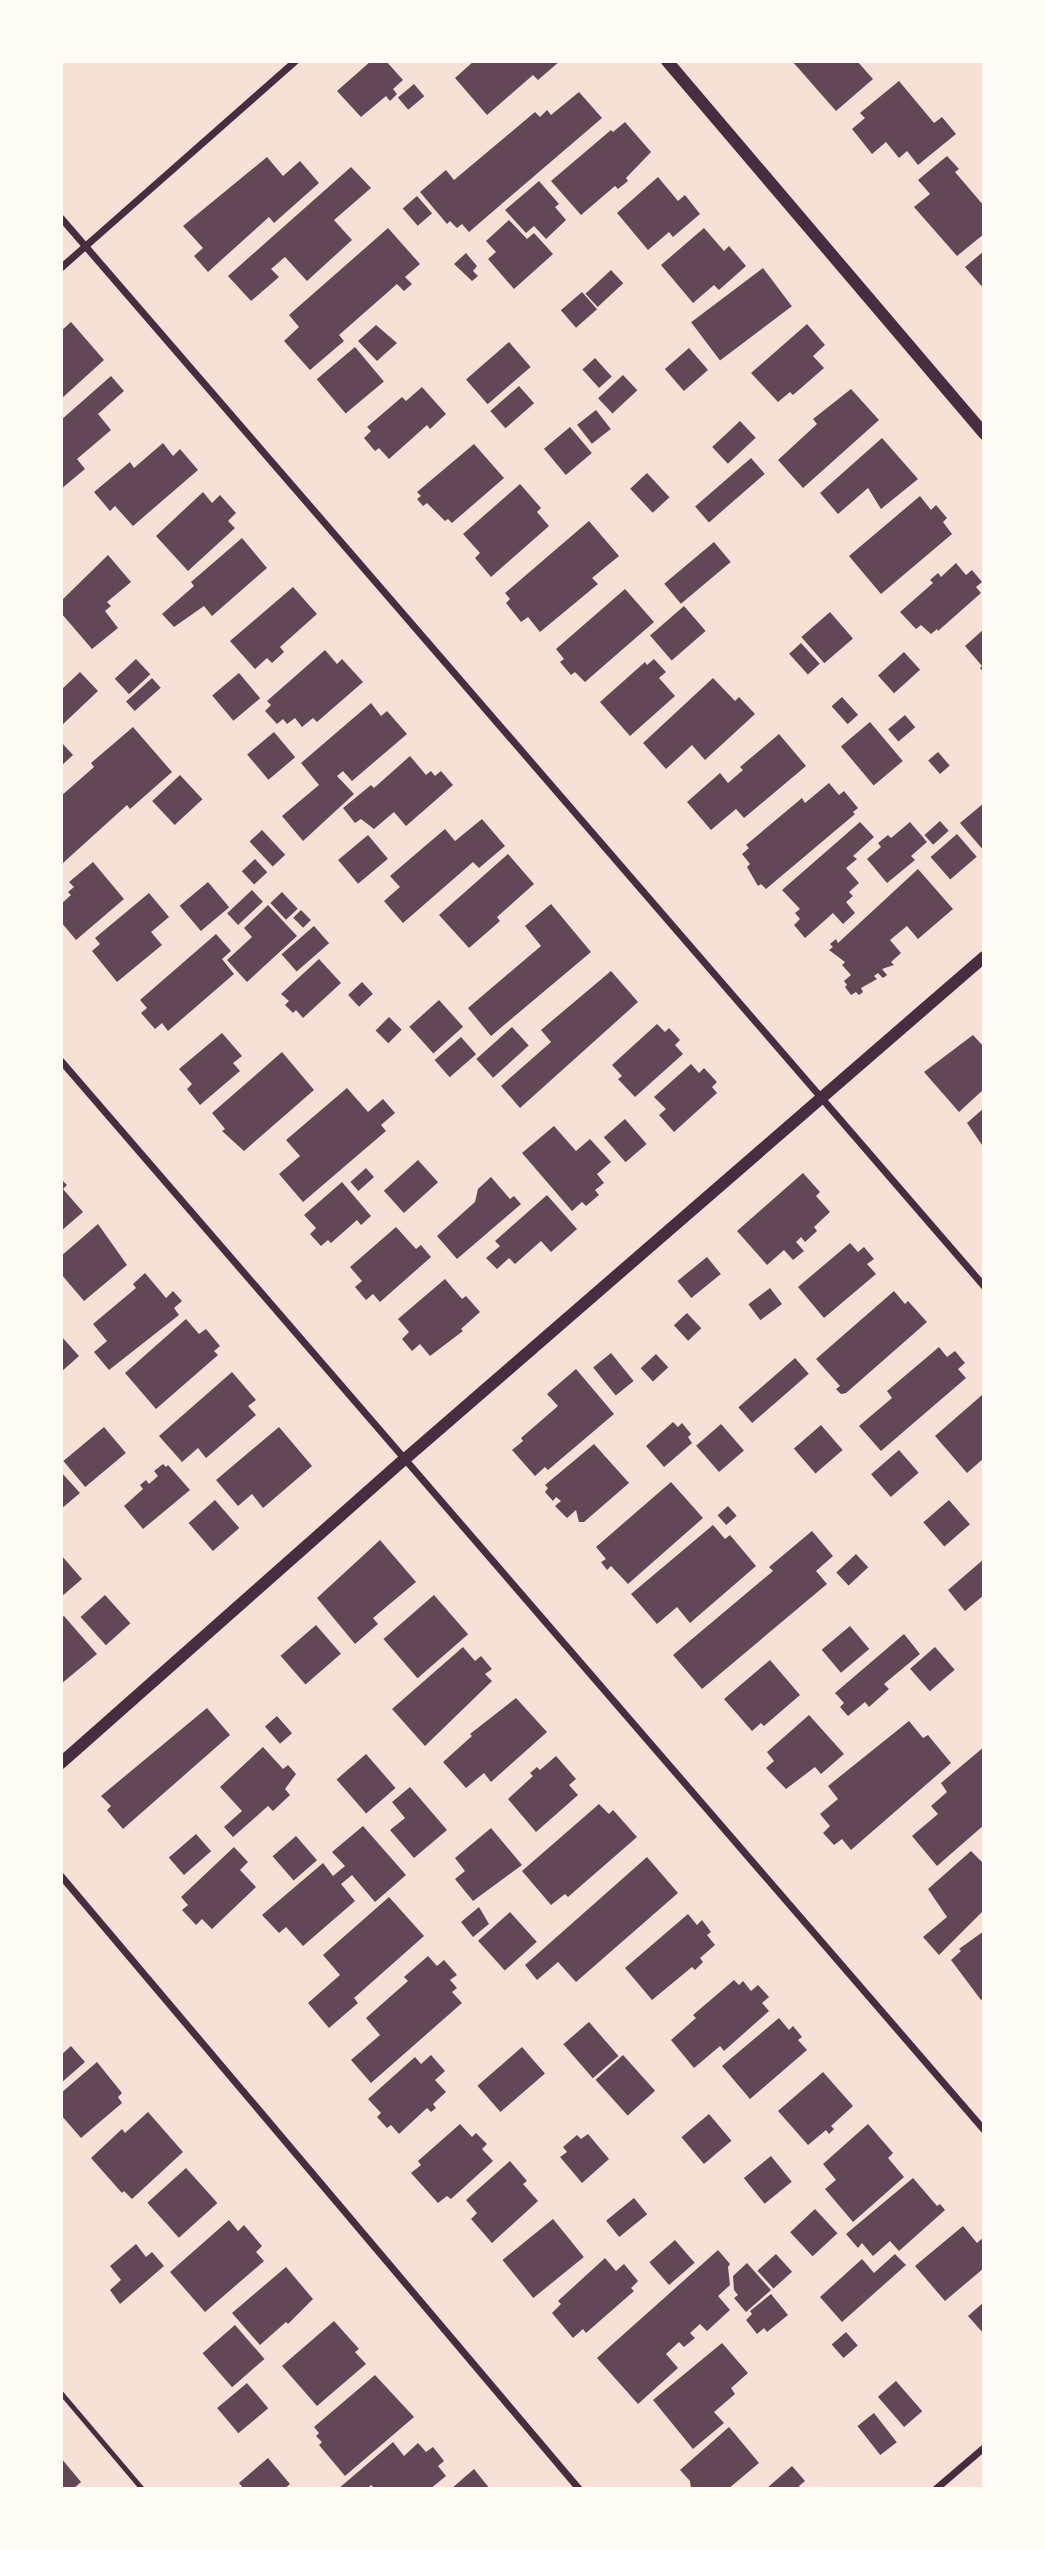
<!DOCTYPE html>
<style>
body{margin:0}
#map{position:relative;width:1045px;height:2550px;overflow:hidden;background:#f7e1d7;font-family:"Golos Text",sans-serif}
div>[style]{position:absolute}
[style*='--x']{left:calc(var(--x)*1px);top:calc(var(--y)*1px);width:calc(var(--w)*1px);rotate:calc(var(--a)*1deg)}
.building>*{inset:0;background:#644757;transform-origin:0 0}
.service>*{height:5px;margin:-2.5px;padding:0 2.5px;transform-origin:2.5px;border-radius:2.5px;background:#4a2c40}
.minor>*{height:7px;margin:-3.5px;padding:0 3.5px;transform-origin:3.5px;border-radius:3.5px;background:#4a2c40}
.tertiary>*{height:12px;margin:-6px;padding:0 6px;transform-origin:6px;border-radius:6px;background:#4a2c40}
span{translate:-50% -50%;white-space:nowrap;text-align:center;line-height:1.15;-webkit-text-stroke:7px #fffaf5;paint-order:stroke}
.frame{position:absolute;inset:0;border:63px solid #fffaf5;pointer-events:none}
</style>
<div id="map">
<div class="building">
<i style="clip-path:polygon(371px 61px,386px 61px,403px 80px,393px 89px,397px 94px,390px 101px,386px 96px,361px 117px,337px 91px)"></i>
<i style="clip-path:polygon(474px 61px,560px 61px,538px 80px,533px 75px,487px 115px,455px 78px)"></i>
<i style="clip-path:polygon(792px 61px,857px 61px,873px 79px,836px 111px)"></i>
<i style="clip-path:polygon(899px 81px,934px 123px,942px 117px,956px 134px,918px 165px,907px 151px,899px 158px,886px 142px,872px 154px,852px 129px,865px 118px,860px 113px)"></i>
<i style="left:414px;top:84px;width:16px;height:21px;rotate:50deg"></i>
<i style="clip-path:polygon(579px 92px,602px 118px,469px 232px,462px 224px,457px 228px,450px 221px,447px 224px,420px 192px,446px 170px,454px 180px,535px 112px,540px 117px,547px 110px,551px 115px)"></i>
<i style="clip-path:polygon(625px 122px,651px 152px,626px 178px,628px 181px,618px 189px,615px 186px,581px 215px,551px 181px,611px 130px,613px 132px)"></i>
<i style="clip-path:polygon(947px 156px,959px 169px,955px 172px,984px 206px,984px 234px,957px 256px,914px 207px,930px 194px,918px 180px)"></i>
<i style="clip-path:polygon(267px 157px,283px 176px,300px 161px,319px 183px,274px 223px,269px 217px,208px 272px,194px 256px,203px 248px,183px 226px)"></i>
<i style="clip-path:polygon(351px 167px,371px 188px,334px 220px,352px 240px,307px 281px,285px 257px,271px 269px,279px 277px,251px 301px,228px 276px)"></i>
<i style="clip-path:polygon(658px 177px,678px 201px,685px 195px,700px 214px,673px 237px,669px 232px,648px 250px,617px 213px)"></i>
<i style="clip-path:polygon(539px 181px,559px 204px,555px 207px,566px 220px,546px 239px,534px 226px,526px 233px,505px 210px)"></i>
<i style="left:417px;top:196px;width:23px;height:19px;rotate:49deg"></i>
<i style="clip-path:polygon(509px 220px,527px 239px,534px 233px,553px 254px,514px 289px,488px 259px,496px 252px,486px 241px)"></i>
<i style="clip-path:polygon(388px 228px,420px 264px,405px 277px,412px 284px,404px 291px,397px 284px,339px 335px,344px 341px,310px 370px,284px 341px,299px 327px,289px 315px)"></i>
<i style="clip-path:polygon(704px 228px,724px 251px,729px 246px,746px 266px,719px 290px,714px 285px,693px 303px,661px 265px)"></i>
<i style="clip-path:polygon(984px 251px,984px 289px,965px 267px)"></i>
<i style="clip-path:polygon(466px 253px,477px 266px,473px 271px,478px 276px,472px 281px,454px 264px)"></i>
<i style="left:763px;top:268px;width:48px;height:90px;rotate:53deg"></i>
<i style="left:611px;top:270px;width:18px;height:35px;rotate:47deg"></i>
<i style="left:582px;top:292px;width:23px;height:28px;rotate:49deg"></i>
<i style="clip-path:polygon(71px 322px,104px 360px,61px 399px,61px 331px)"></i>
<i style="clip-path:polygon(807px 324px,825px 345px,813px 356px,824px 368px,793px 395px,790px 392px,778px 402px,751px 373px)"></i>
<i style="clip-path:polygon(376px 325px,397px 343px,377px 361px,358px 341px)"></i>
<i style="left:509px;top:342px;width:33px;height:57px;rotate:49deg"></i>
<i style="left:355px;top:347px;width:45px;height:50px;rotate:50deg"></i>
<i style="left:689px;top:348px;width:29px;height:32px;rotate:49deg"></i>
<i style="left:595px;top:358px;width:25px;height:17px;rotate:48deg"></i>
<i style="left:623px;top:375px;width:21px;height:34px;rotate:47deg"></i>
<i style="clip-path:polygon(111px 376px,124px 391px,98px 414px,111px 430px,77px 459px,85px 469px,61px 489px,61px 420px)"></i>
<i style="left:519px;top:386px;width:23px;height:38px;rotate:49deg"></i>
<i style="clip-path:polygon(422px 387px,446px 414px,430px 429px,427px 425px,389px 459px,379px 448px,375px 451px,364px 438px,371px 431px,367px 427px,402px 397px,406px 401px)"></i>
<i style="clip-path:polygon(851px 389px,879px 420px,803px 488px,778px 460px,817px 424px,813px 419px)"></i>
<i style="left:596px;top:410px;width:24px;height:24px;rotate:52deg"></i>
<i style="left:740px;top:421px;width:23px;height:38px;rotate:47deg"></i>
<i style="left:570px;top:427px;width:34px;height:34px;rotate:50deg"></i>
<i style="clip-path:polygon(882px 438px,918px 479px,881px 509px,868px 488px,838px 514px,820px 493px)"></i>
<i style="clip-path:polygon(163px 443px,173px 456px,180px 449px,198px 470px,133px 526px,115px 506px,110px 511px,94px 492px,130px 462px,134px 468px)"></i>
<i style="clip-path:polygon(474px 444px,504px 478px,452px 523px,448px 519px,445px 521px,427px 503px,423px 506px,417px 499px,421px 496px,417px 492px)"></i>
<i style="left:751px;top:458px;width:21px;height:74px;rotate:49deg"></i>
<i style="left:647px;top:473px;width:33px;height:23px;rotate:47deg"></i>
<i style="clip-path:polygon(520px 484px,541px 508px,537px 512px,549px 526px,491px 577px,475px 558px,480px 553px,463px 534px)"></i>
<i style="clip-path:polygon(203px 492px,212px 503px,220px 495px,236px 513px,228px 521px,235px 528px,188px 571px,156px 536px)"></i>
<i style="clip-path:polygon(920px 496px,931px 510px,936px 505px,947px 518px,943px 522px,952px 534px,881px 594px,849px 556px)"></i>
<i style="clip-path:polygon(589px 521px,619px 556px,592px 578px,598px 584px,540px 632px,528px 617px,521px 622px,506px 603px,510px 599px,505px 593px)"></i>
<i style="clip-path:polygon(242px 538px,267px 568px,212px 616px,204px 606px,174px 627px,162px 614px,194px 586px,191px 582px)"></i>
<i style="left:714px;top:542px;width:26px;height:65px;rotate:50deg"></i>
<i style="clip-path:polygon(108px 555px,131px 582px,107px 602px,111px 606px,105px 611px,118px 628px,92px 649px,61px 613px,61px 601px)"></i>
<i style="clip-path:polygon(956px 563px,966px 575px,972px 570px,982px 582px,976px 587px,981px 593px,938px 631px,937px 629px,931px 634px,921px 625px,916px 629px,900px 612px,933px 583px,930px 580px,938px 573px,941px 577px)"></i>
<i style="clip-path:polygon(293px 587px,317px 614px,280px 647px,284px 652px,272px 663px,267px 658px,255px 669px,230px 641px)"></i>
<i style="clip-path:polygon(625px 589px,654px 622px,585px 682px,575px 672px,571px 675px,560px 662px,564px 659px,556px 649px)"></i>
<i style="left:684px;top:606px;width:33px;height:45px;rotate:49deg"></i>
<i style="left:830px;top:612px;width:35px;height:38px;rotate:49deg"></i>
<i style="clip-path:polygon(984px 629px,984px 673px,980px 668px,982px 666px,965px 646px)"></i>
<i style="left:801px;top:643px;width:28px;height:16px;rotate:48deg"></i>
<i style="clip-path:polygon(325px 650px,337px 664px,342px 659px,363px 682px,317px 722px,313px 718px,302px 727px,295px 718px,287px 724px,283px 719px,277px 724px,265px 711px,271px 705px,267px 701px)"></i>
<i style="left:904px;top:652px;width:24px;height:35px;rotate:48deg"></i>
<i style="left:136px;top:659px;width:21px;height:29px;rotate:47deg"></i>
<i style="clip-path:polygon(654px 659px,666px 672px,659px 678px,675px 696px,630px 736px,600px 702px,645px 662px,647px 665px)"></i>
<i style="clip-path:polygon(80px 672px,98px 691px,61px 726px,61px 690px)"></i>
<i style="left:239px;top:673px;width:33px;height:35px;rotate:50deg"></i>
<i style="left:152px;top:678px;width:13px;height:35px;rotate:48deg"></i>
<i style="clip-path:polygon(713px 678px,735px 701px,739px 697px,755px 714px,705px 760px,692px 745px,666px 769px,643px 743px)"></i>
<i style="left:842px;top:697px;width:24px;height:14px;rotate:48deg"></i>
<i style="clip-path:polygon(371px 703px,381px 716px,387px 711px,407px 734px,352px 781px,343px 771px,337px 776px,354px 794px,303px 841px,282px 816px,319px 785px,301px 763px)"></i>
<i style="left:905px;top:715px;width:16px;height:22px;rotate:50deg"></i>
<i style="left:870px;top:722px;width:51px;height:38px;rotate:50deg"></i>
<i style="clip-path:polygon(133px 727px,172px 772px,130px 809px,127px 805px,63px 863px,61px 796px,94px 767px,91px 763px)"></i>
<i style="left:274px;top:732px;width:33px;height:35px;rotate:50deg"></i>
<i style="clip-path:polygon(779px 734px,806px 766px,744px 818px,736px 809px,711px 830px,687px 802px,720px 773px,728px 783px,743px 770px,740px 767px)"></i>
<i style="clip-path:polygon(61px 742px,73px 755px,61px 766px)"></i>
<i style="left:938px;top:752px;width:18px;height:13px;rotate:49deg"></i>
<i style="clip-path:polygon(410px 756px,426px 775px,431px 771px,435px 776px,441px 771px,453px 785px,406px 826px,394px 812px,374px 829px,361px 819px,355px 823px,343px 808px,371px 785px,374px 788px)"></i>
<i style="left:180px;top:775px;width:33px;height:38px;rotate:47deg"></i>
<i style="clip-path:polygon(829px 783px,839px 795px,844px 791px,858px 808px,853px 812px,855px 814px,766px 889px,761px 884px,758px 886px,747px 867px,750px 864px,742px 854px,749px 848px,746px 845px,802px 798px,805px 803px)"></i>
<i style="clip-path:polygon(984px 803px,984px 851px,960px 823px)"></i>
<i style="clip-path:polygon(482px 819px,505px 846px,479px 868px,473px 862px,403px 923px,384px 901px,400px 887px,390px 876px,445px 829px,455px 841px)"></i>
<i style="left:940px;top:821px;width:13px;height:21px;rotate:48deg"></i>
<i style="clip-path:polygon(860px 822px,874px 837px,853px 856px,857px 859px,846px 868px,859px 883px,849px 892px,853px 896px,846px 902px,855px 913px,843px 924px,833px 913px,805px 938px,794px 925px,800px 919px,795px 913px,800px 909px,782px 890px)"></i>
<i style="clip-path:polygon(910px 822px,927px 842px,911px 856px,915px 860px,887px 883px,867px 859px,881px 847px,878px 843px,888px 835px,891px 838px)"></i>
<i style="left:262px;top:830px;width:34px;height:17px;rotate:47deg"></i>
<i style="left:957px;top:834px;width:30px;height:35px;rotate:49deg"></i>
<i style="left:368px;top:835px;width:31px;height:39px;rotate:50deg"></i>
<i style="clip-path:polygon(508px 854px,534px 884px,497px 917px,500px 921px,469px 948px,439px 915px)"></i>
<i style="left:255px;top:859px;width:18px;height:18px;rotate:47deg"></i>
<i style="clip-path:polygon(93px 862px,124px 899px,76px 940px,61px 922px,61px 904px,71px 895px,68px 892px,74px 887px,69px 882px)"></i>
<i style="clip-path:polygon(918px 869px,953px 909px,918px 939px,907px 926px,890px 940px,901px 953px,891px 962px,894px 965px,882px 969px,887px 975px,883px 978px,878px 973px,874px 976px,877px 979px,861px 988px,863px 992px,859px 995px,856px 992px,851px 995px,845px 987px,847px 985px,844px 981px,851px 975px,842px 965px,845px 962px,829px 950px,833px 947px,830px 944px,836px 939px,838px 943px)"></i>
<i style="left:208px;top:882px;width:33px;height:37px;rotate:50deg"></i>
<i style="left:252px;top:890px;width:16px;height:34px;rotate:47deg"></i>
<i style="left:282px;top:892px;width:23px;height:16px;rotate:47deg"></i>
<i style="clip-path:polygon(149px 893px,169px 917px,151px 932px,162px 945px,117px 982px,92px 951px,100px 944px,95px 938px)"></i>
<i style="clip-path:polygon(551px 904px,591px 952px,491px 1036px,468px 1008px,541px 946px,525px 926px)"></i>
<i style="clip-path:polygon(268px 905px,297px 936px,247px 982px,227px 960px,252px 937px,244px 928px)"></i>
<i style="left:301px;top:910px;width:14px;height:11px;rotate:45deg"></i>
<i style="left:314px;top:926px;width:23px;height:43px;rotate:49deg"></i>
<i style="clip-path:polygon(216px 934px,231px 951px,222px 959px,234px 974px,168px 1031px,162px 1023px,155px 1029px,141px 1013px,147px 1008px,140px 1000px)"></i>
<i style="clip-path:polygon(319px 959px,341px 983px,303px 1018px,296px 1010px,293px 1013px,285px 1005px,289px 1001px,281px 994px)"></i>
<i style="clip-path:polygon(611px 971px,638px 1002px,520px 1108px,501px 1086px,551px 1042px,541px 1030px)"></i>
<i style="left:362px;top:982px;width:16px;height:19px;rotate:47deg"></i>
<i style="left:439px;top:1000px;width:36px;height:40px;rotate:48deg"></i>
<i style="left:389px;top:1017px;width:18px;height:19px;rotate:45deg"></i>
<i style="clip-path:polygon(657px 1024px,665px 1032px,669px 1028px,680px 1040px,675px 1045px,683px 1054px,635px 1097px,618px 1079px,622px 1076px,612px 1065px)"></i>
<i style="left:512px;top:1027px;width:25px;height:48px;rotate:48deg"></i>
<i style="clip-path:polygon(222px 1033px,242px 1056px,233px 1063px,240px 1071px,200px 1105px,187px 1089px,192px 1084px,179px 1069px)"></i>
<i style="clip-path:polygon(973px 1035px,984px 1047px,984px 1089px,959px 1112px,924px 1072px)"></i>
<i style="left:461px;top:1037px;width:23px;height:35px;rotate:49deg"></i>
<i style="clip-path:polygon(282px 1052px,314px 1090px,244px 1151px,222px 1131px,225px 1129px,212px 1113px)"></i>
<i style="clip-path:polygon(691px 1064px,699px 1073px,704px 1068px,717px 1082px,712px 1087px,717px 1093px,674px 1132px,659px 1115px,666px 1109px,654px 1097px)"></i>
<i style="clip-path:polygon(347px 1088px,368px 1112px,383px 1099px,395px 1113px,381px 1125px,386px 1131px,303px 1202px,279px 1174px,300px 1156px,286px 1140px)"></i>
<i style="clip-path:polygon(984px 1108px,984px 1148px,967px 1123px)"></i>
<i style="left:625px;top:1119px;width:33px;height:28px;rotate:49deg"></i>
<i style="clip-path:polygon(554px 1126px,576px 1151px,590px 1139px,611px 1162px,597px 1174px,604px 1183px,595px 1190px,599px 1195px,586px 1206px,582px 1202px,572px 1211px,522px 1153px)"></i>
<i style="left:418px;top:1160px;width:30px;height:46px;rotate:48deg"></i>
<i style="left:366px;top:1168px;width:12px;height:21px;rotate:48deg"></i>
<i style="clip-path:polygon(803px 1173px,820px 1192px,816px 1196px,830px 1212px,814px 1227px,817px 1231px,805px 1242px,801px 1237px,796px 1242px,804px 1251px,793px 1260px,784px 1250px,767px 1265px,737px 1231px)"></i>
<i style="clip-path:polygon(491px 1177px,510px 1199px,514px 1196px,521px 1204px,457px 1259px,437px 1236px,475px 1202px,478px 1189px)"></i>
<i style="clip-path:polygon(61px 1179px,67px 1185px,63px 1189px,83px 1212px,61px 1231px)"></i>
<i style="clip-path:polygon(342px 1182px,371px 1216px,361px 1225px,357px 1220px,331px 1243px,328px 1240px,321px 1246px,310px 1234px,316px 1228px,304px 1215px)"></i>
<i style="clip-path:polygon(547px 1195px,577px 1229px,551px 1252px,541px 1241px,515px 1264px,509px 1258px,497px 1269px,486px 1258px,500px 1246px,495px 1241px)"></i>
<i style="clip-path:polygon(98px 1224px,127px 1265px,84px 1301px,61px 1274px,61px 1256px)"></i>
<i style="clip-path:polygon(396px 1227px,416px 1249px,421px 1245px,431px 1257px,380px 1302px,373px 1294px,366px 1300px,355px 1287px,362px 1281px,350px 1267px)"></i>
<i style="clip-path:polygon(850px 1243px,858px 1252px,864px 1247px,874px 1259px,867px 1264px,876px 1274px,824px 1318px,798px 1287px)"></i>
<i style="left:707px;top:1257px;width:22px;height:38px;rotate:51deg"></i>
<i style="clip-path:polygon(145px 1273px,166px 1298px,173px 1291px,182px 1301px,174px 1308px,179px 1315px,109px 1370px,94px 1352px,107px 1341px,93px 1324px,136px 1288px,133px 1284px)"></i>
<i style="clip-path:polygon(445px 1279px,462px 1299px,466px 1296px,480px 1312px,461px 1329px,463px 1331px,430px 1356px,420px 1344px,412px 1351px,402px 1339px,409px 1332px,398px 1319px)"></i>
<i style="left:770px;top:1288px;width:20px;height:27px;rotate:53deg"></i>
<i style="clip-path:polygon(894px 1291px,905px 1304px,908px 1301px,927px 1322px,846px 1393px,841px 1394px,836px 1389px,840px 1386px,816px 1359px)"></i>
<i style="left:687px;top:1313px;width:21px;height:18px;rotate:47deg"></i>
<i style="clip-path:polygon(186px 1319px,199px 1334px,206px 1329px,220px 1346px,214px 1351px,218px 1355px,156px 1409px,125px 1373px)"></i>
<i style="clip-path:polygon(61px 1336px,79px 1356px,61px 1372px)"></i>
<i style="clip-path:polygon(939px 1347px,947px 1357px,955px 1351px,965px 1363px,958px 1369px,966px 1378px,881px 1451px,859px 1426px,892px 1398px,887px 1391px)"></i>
<i style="left:611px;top:1353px;width:36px;height:23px;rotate:51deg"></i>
<i style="left:656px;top:1354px;width:18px;height:21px;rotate:47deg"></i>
<i style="left:795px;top:1358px;width:21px;height:75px;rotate:49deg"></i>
<i style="clip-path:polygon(576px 1369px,614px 1414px,548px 1470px,545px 1467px,535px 1476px,512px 1450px,523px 1441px,521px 1438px,558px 1406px,547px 1394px)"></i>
<i style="clip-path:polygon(232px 1372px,256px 1400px,248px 1406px,256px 1415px,206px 1458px,198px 1448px,182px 1462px,159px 1436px)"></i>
<i style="clip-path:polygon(982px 1395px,984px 1458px,967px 1473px,935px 1436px)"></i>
<i style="clip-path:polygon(673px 1422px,678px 1427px,682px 1423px,691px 1434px,688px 1437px,692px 1443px,664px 1467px,646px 1446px)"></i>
<i style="left:721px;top:1424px;width:35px;height:33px;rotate:49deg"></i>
<i style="left:821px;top:1425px;width:33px;height:36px;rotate:49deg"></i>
<i style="left:104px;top:1427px;width:34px;height:53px;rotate:50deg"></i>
<i style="clip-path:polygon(279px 1427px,312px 1466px,263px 1508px,252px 1494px,238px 1506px,216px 1480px)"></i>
<i style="clip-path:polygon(594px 1444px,629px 1483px,584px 1522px,579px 1522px,576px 1510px,567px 1518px,555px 1506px,561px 1501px,556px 1497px,553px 1501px,545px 1492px,548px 1488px,545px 1485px)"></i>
<i style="left:899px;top:1450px;width:30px;height:37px;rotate:49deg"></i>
<i style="clip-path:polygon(163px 1464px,166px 1467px,168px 1465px,190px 1490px,143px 1529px,124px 1506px,143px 1489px,140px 1485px,146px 1480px,149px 1484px,158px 1476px,154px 1471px)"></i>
<i style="clip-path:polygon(61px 1472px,80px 1493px,61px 1509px)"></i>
<i style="clip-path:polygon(671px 1482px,703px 1518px,628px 1584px,611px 1566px,607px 1570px,601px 1562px,606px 1559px,596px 1547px)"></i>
<i style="left:215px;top:1500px;width:37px;height:35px;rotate:49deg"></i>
<i style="left:949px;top:1500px;width:32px;height:34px;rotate:49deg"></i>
<i style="left:728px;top:1506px;width:13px;height:14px;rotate:48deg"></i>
<i style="clip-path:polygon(713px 1525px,725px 1539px,730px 1535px,756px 1566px,690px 1623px,677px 1607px,657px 1624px,631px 1594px)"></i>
<i style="clip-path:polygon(812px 1531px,833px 1556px,816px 1571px,827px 1584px,702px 1689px,673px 1655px,773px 1571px,769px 1567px)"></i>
<i style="clip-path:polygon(380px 1540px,416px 1582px,373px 1618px,378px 1624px,355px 1644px,317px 1598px)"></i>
<i style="left:856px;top:1554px;width:18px;height:27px;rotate:47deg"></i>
<i style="clip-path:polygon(61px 1555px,82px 1579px,61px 1597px)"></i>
<i style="clip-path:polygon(984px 1559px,984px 1595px,965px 1611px,948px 1590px)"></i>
<i style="left:105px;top:1595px;width:38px;height:33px;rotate:48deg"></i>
<i style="left:434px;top:1595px;width:52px;height:67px;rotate:49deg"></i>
<i style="clip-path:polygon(64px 1616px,97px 1654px,61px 1684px,61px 1618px)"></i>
<i style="left:316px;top:1625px;width:38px;height:47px;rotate:49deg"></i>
<i style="left:850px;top:1626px;width:30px;height:37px;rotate:50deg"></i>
<i style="clip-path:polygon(904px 1634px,920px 1654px,884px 1684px,889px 1689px,869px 1707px,865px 1702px,848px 1716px,840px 1707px,844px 1703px,835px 1693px)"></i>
<i style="clip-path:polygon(463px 1647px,475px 1661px,481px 1656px,492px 1669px,485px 1674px,492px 1681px,425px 1746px,392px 1709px)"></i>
<i style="left:935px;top:1647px;width:30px;height:33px;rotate:49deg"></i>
<i style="clip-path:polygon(770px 1660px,800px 1695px,764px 1726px,761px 1723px,752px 1731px,724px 1699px)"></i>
<i style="clip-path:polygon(516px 1698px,547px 1732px,491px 1782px,484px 1773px,466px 1788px,443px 1762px,472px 1736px,470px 1734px)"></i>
<i style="clip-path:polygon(207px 1708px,230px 1735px,123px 1829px,107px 1810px,111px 1806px,101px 1796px)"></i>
<i style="clip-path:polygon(809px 1715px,844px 1754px,821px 1774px,815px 1767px,786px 1789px,766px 1768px,774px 1761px,767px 1752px)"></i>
<i style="left:277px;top:1716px;width:23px;height:16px;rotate:49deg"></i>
<i style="clip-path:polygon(909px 1721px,923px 1738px,928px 1735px,951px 1763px,851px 1850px,842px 1839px,834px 1845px,823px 1833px,830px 1826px,820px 1814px,838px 1799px,828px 1786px)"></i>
<i style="clip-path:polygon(263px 1747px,283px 1769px,288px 1765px,296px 1774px,285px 1789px,290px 1795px,273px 1811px,268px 1806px,233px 1837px,224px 1827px,242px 1811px,220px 1787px)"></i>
<i style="clip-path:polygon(984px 1747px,984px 1825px,937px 1866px,912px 1836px,938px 1814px,931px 1806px,947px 1792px,941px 1783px)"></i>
<i style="left:366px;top:1754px;width:45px;height:39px;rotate:49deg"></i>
<i style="clip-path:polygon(556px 1756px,576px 1779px,569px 1785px,578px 1795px,536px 1832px,508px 1799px,533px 1776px,530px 1773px,537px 1767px,540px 1770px)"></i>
<i style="clip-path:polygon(410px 1787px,447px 1830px,414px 1858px,390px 1830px,405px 1818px,392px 1802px)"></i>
<i style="clip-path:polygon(599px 1804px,609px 1814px,613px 1810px,637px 1837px,568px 1897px,565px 1894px,551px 1905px,522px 1871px)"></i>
<i style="clip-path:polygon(363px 1826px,406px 1875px,375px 1902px,352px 1875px,341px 1884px,355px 1901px,303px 1946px,286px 1927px,279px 1933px,262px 1915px,323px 1863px,333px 1876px,345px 1866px,332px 1852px)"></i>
<i style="clip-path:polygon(491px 1828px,522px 1865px,473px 1901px,455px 1879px,465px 1871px,455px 1858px)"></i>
<i style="left:196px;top:1834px;width:23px;height:36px;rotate:49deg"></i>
<i style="left:296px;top:1836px;width:32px;height:31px;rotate:49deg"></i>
<i style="clip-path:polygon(234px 1847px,248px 1862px,240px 1870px,256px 1887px,212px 1929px,202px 1919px,196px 1925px,182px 1910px,188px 1905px,181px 1897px)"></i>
<i style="clip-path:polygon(971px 1851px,984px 1864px,984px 1910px,939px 1955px,923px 1937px,947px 1917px,928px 1889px)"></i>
<i style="clip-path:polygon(647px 1857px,678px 1893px,576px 1982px,558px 1962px,537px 1980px,525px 1965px)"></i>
<i style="clip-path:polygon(389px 1897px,424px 1936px,354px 1998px,358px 2003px,329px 2028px,308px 2003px,340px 1975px,323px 1955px)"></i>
<i style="clip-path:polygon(479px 1907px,489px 1924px,473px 1937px,461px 1922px)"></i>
<i style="left:510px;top:1912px;width:40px;height:43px;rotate:48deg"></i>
<i style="clip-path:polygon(688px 1914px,697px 1925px,702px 1920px,711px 1932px,707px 1935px,715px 1945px,700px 1958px,703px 1962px,695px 1970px,692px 1967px,652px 2000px,625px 1968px)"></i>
<i style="clip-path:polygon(984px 1931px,984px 1998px,981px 2000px,951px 1960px,961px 1951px,959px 1949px)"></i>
<i style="clip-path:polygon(428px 1956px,437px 1966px,444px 1960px,457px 1975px,450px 1980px,457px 1988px,452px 1992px,462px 2003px,371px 2083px,351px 2060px,380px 2035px,366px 2018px,408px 1981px,404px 1977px)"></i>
<i style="clip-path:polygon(734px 1980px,739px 1985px,743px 1981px,751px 1991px,758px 1985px,769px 1997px,762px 2003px,769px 2011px,724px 2051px,720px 2046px,694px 2068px,671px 2040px,696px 2018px,693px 2015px)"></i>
<i style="clip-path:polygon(779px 2018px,789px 2030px,793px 2026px,802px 2037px,798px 2040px,807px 2050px,750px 2099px,722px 2066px)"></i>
<i style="left:589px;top:2022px;width:45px;height:34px;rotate:49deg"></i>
<i style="clip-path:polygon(71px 2046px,85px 2062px,61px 2083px,61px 2055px)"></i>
<i style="left:522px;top:2047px;width:35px;height:59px;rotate:49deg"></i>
<i style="clip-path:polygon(431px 2055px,445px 2071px,435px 2080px,446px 2092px,433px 2104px,436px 2108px,431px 2112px,427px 2108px,399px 2134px,391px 2125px,387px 2128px,377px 2117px,381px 2113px,368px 2099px,415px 2057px,421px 2064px)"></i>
<i style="left:623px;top:2055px;width:48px;height:37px;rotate:48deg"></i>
<i style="clip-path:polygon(97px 2062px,122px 2093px,118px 2097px,122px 2103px,81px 2138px,61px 2115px,61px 2093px)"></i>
<i style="clip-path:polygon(823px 2072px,853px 2106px,831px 2126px,834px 2129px,829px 2134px,826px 2130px,808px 2145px,778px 2111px)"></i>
<i style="clip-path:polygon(148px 2112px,183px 2152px,132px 2199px,124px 2191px,122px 2193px,91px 2158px,122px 2129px,125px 2133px)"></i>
<i style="left:709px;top:2114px;width:35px;height:36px;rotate:50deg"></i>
<i style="clip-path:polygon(460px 2124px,472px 2137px,476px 2133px,487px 2144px,482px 2149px,493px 2161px,451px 2199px,447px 2196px,438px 2203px,411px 2173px,421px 2165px,418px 2161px)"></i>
<i style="clip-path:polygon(868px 2124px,893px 2153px,888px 2158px,904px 2177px,853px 2222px,825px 2189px,836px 2180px,823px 2164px)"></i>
<i style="clip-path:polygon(588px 2134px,609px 2159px,582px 2183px,560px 2157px,567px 2152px,563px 2147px,577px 2135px,581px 2139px)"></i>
<i style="left:771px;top:2156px;width:33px;height:35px;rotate:51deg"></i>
<i style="clip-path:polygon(510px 2161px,527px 2181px,523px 2184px,538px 2201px,492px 2243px,471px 2219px,477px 2213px,466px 2200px)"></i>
<i style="left:186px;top:2168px;width:47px;height:52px;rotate:48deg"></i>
<i style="clip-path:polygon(913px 2178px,937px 2206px,940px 2204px,945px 2210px,899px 2251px,890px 2241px,873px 2256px,862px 2243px,858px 2248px,846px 2234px)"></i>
<i style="left:634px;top:2198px;width:21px;height:36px;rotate:51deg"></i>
<i style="left:815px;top:2209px;width:33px;height:34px;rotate:47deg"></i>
<i style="left:553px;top:2219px;width:49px;height:65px;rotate:51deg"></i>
<i style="clip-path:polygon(229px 2220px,238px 2231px,244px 2225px,262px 2246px,256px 2252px,264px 2261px,205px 2312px,170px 2272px)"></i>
<i style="clip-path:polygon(963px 2226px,977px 2243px,984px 2237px,984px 2268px,945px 2301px,915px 2266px)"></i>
<i style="left:675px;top:2240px;width:30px;height:34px;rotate:49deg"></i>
<i style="clip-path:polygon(136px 2244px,146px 2257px,152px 2252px,164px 2266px,120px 2304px,110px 2290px,121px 2280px,110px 2266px)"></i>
<i style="clip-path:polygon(718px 2250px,730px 2264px,728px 2267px,730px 2285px,718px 2296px,730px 2310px,707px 2331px,700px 2324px,690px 2333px,695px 2338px,684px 2347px,679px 2342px,666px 2354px,678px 2368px,638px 2404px,597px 2358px)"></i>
<i style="left:776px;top:2254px;width:24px;height:25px;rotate:48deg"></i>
<i style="clip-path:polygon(895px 2254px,906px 2265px,842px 2322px,820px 2297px,862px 2259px,874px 2273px)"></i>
<i style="clip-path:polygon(605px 2258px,616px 2271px,624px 2264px,638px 2281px,631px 2288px,634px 2291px,586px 2333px,583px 2329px,573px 2338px,552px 2313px,561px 2304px,558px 2301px)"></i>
<i style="clip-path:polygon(747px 2263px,771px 2290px,746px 2312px,734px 2298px,738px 2295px,734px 2290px,733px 2276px)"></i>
<i style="clip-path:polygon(286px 2267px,313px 2299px,288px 2324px,286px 2322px,260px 2345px,232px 2313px)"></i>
<i style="clip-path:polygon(771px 2294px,788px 2315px,767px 2332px,764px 2328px,757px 2334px,746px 2320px,752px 2314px,750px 2311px)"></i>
<i style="clip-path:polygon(984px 2302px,984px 2334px,968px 2316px)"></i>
<i style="clip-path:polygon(334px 2321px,359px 2349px,355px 2352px,366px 2364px,317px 2406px,282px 2366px)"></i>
<i style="left:235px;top:2325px;width:45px;height:43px;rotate:49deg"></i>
<i style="left:846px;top:2332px;width:18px;height:19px;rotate:49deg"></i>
<i style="clip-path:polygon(722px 2343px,748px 2373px,731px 2388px,735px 2394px,714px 2412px,724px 2423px,693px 2449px,653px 2400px)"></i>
<i style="clip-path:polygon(375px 2375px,414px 2417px,345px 2476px,319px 2445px,322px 2442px,316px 2436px,319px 2433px,314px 2427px)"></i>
<i style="left:896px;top:2381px;width:40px;height:24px;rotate:49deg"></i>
<i style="left:247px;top:2383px;width:33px;height:39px;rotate:50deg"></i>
<i style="left:874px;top:2413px;width:37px;height:21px;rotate:52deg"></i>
<i style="clip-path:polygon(729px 2427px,759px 2463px,728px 2489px,691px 2489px,690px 2481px,680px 2470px)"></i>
<i style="clip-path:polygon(393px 2442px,404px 2456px,418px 2443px,426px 2452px,433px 2447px,444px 2461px,438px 2466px,446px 2476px,430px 2489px,375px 2489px,371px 2485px,367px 2489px,338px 2489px)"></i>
<i style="clip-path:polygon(61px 2458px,81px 2482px,73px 2489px,61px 2489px)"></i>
<i style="clip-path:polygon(268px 2458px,290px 2484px,284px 2489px,244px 2489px,239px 2483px)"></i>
<i style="clip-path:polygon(792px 2466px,805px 2481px,799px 2486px,801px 2489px,766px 2489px)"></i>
<i style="clip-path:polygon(474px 2469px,490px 2489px,451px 2489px)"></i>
</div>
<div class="service">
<i style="--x:61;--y:2393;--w:126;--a:49.8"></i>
</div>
<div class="minor">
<i style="--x:61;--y:218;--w:1412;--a:49.17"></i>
<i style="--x:61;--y:267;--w:312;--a:-41.4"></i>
<i style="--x:61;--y:1061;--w:1412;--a:49.19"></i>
<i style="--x:61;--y:1876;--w:803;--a:49.8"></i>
<i style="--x:935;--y:2489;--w:65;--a:-40.6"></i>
</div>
<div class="tertiary">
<i style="--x:667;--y:61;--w:490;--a:49.6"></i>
<i style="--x:61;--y:1763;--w:459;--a:-41.5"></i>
<i style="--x:405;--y:1459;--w:766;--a:-40.93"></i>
</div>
<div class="frame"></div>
</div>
